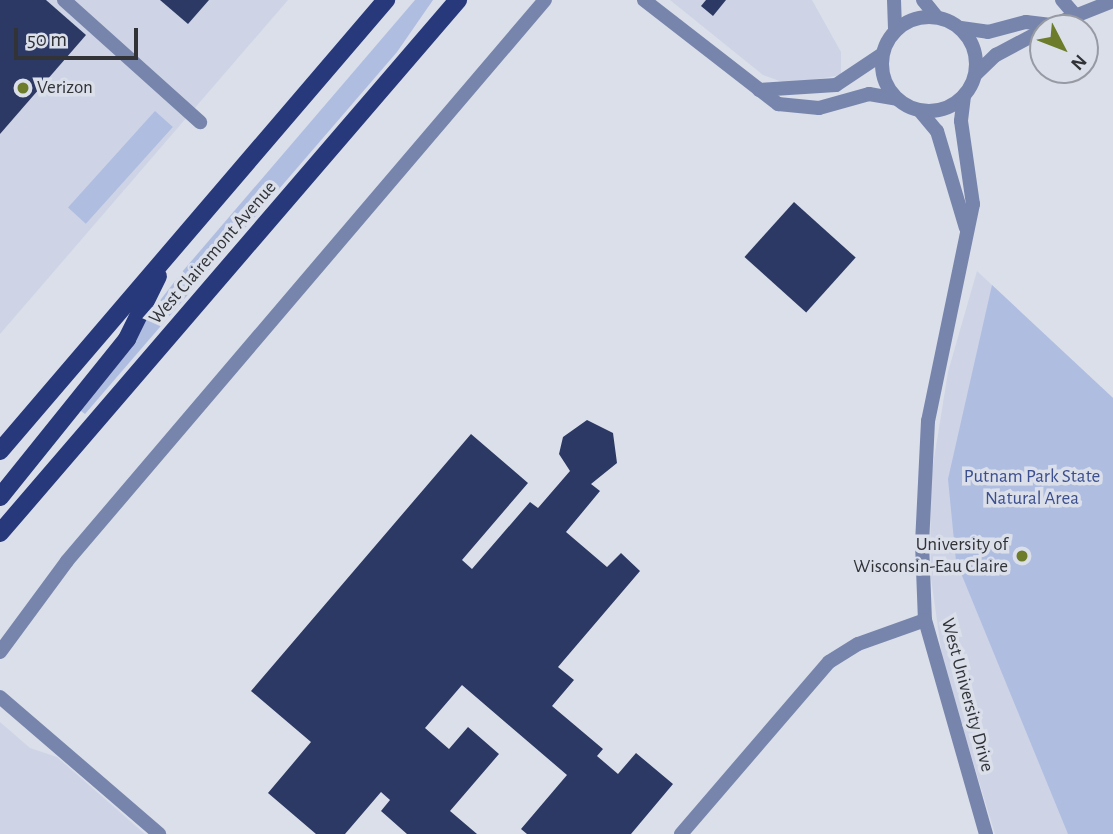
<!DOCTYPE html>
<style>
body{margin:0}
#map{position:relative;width:1113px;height:834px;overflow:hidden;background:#dbdfea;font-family:"Alegreya Sans",sans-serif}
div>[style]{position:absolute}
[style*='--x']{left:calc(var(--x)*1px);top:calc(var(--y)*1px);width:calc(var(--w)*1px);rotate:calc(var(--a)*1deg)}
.built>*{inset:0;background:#ced4e6}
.green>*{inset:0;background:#afbde1;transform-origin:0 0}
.building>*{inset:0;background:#2c3964;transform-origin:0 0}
.street>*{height:14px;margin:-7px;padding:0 7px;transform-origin:7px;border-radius:7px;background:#7785ac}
.street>.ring{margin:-7px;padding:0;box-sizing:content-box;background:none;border:14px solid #7785ac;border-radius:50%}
.primary>*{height:18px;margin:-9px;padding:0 9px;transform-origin:9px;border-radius:9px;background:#27387b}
.dots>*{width:19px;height:19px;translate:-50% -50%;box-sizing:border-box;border:4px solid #dbdfea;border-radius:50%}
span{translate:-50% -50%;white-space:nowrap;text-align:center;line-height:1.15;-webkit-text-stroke:7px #dbdfea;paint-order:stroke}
.poi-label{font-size:19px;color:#313337}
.left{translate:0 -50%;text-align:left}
.right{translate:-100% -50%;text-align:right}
.street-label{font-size:19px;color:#313337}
.park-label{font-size:19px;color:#3c4f8e}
.north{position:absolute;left:1029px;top:14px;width:70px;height:70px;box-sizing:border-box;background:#dbdfea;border:2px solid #979aa2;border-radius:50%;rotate:132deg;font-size:19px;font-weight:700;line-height:28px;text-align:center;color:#313337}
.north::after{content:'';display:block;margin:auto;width:24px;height:32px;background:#6c7c2b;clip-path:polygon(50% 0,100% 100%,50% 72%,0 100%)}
.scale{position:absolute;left:14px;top:28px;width:124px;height:32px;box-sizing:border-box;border:4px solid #313337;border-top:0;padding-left:9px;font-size:21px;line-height:24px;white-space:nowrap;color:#313337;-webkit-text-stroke:5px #dbdfea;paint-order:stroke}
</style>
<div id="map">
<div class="built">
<i style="clip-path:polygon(0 0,288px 0,0 334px)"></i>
<i style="clip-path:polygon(670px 0,812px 0,841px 52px,841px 75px,788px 84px,763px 75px)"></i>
<i style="clip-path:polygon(977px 271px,1113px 398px,1113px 834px,995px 834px,943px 663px,931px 578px,930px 484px,948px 372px)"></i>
<i style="clip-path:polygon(0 722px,30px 748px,57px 757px,145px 834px,0 834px)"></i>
</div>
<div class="green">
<i style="clip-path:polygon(415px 0,433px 0,397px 52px,85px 414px,77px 408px,182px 272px)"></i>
<i style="left:155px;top:111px;width:24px;height:130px;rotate:42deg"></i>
<i style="clip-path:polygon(992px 285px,1113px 398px,1113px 834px,1068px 834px,956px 561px,948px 479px)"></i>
</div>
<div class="building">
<i style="clip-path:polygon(0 0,46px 0,86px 35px,0 134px)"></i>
<i style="clip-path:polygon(160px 0,209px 0,188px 24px)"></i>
<i style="clip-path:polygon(706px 0,726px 0,713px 16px,701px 6px)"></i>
<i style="left:794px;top:202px;width:83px;height:74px;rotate:42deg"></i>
<i style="clip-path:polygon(587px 420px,613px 433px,617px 463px,591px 484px,600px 491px,566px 532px,607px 567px,621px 553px,640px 571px,558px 667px,574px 680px,552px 706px,603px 749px,597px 756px,618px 774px,636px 753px,673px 784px,631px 834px,527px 834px,521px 829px,567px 775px,462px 685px,425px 728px,449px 749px,468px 727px,499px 754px,450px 811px,477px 834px,407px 834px,381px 811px,390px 800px,381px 792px,345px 834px,316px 834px,268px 793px,311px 742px,251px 691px,471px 434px,528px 483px,462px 560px,472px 569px,530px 502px,538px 508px,570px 471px,559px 454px,563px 437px)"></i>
</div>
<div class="street">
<i style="--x:64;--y:0;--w:183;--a:41.9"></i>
<i style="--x:644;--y:0;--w:170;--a:37.8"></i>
<i style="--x:778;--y:104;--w:41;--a:5.6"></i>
<i style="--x:819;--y:108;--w:52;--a:-15.6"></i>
<i style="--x:869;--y:94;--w:27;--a:10"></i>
<i style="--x:894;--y:0;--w:31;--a:88"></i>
<i style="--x:923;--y:0;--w:22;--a:51"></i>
<i style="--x:1062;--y:0;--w:20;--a:49"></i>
<i class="ring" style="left:882px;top:17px;width:80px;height:80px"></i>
<i style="--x:961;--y:28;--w:27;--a:8"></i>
<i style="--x:988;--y:32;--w:39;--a:-15"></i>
<i style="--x:1026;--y:22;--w:23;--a:7"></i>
<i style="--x:1045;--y:28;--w:73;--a:-21.7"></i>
<i style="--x:976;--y:74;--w:28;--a:-44"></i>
<i style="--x:996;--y:55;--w:53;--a:-28"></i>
<i style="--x:759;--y:90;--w:77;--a:-3.7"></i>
<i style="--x:836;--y:85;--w:54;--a:-33.7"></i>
<i style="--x:964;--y:96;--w:25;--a:97"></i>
<i style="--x:961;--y:121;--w:84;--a:81.8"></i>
<i style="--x:973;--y:204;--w:222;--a:101.7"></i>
<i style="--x:928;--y:421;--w:122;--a:92.8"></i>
<i style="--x:922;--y:543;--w:77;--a:87.8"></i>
<i style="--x:925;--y:620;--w:223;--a:74.1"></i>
<i style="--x:920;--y:111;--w:26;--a:50"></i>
<i style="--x:937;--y:131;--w:101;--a:73.4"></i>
<i style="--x:0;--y:652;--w:113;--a:-53.6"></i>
<i style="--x:67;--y:561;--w:737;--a:-49.57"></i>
<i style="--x:0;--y:697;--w:210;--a:40.7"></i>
<i style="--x:681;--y:834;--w:227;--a:-49.3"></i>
<i style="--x:829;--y:662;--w:34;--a:-32"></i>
<i style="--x:858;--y:644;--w:71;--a:-19.7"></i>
</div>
<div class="primary">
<i style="--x:0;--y:451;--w:594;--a:-49.44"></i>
<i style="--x:0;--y:497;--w:203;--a:-51.2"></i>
<i style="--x:127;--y:339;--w:70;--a:-63.8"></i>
<i style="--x:0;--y:533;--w:703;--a:-49.33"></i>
</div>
<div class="dots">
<i style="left:23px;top:88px;background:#6c7c2b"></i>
<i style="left:1022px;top:556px;background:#6c7c2b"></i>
</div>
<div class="poi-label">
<span class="left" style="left:37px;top:88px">Verizon</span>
<span class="right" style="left:1008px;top:556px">University of<br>Wisconsin-Eau Claire</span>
</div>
<div class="street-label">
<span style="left:213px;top:253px;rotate:-49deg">West Clairemont Avenue</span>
<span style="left:967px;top:695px;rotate:75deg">West University Drive</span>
</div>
<div class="park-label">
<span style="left:1032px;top:488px">Putnam Park State<br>Natural Area</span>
</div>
<div class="north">N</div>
<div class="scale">50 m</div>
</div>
